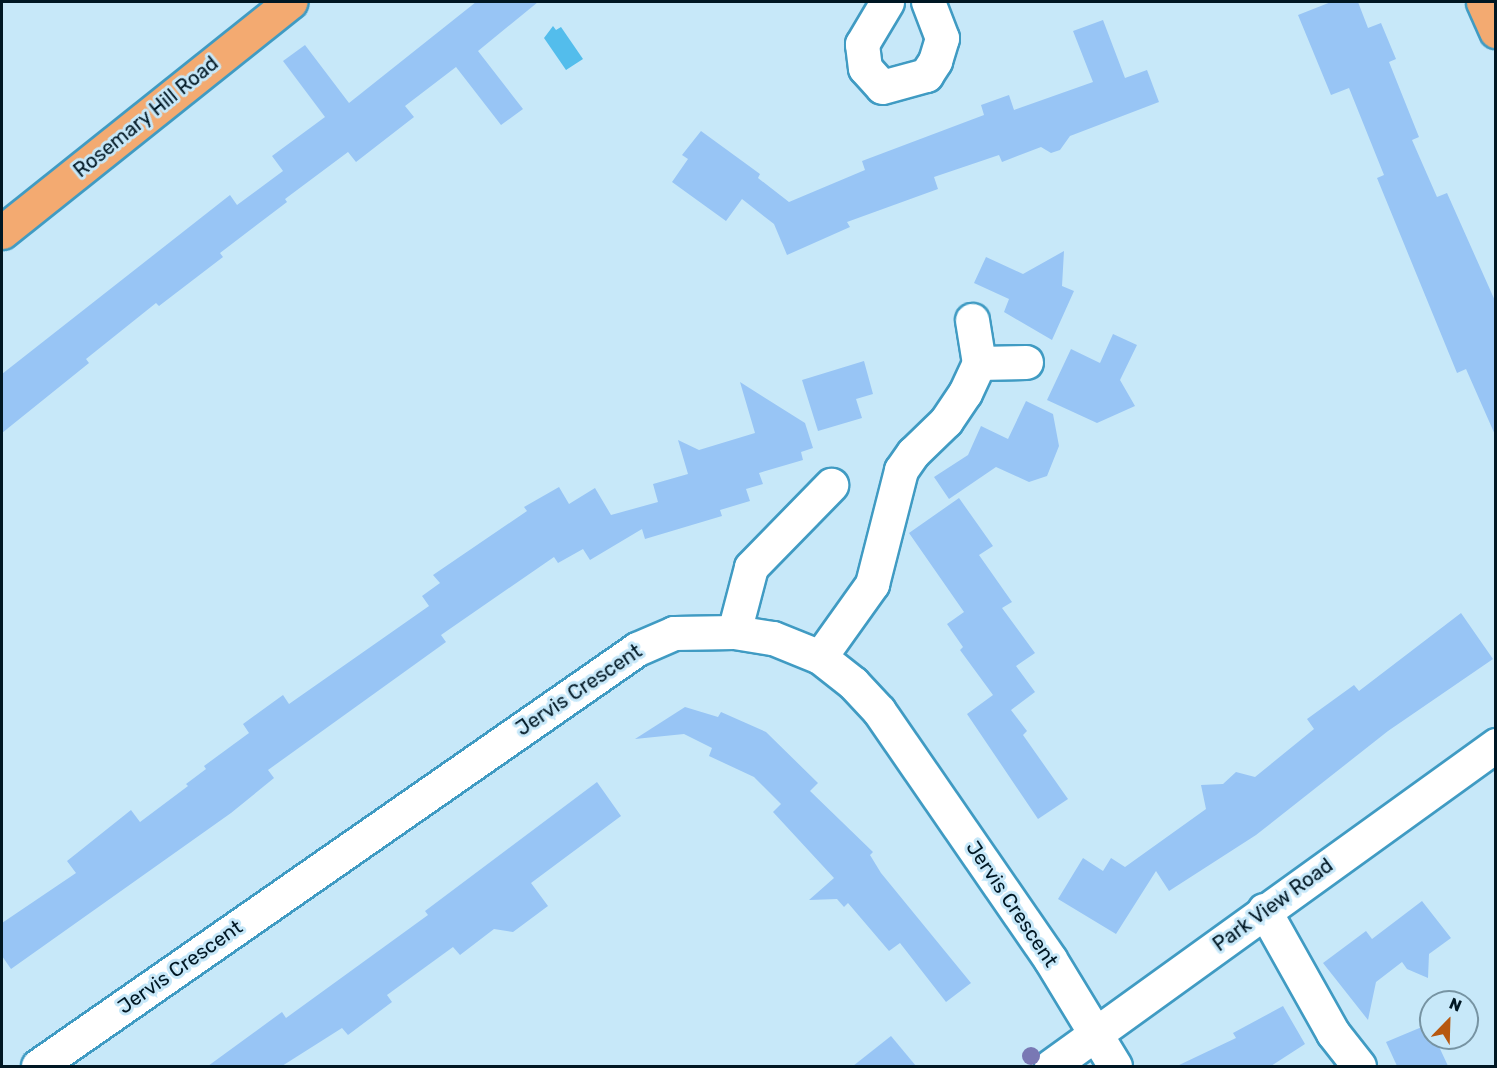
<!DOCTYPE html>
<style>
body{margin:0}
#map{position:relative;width:1497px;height:1068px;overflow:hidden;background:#c7e8f9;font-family:Rubik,sans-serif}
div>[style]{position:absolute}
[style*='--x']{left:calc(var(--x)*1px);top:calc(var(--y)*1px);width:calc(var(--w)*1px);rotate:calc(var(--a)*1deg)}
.water>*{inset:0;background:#53bdec}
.building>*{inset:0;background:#98c5f5}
.roads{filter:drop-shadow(2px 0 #409bc3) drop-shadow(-2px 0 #409bc3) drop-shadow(0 2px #409bc3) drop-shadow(0 -2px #409bc3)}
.minor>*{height:33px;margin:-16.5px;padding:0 16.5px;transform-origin:16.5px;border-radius:16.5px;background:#fff}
.major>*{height:33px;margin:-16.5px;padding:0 16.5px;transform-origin:16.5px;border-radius:16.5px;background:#f3aa71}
.trees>*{width:18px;height:18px;margin:-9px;border-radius:50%;background:#7978b4}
span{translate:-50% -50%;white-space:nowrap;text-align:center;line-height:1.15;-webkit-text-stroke:6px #c7e8f9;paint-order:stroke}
.street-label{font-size:20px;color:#001723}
.frame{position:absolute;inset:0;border:3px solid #001723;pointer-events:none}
.north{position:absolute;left:1419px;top:990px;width:60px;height:60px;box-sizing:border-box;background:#c7e8f9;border:2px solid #7794a3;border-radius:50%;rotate:23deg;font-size:16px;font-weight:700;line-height:24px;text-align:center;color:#001723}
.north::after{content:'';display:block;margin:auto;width:21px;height:27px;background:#b75810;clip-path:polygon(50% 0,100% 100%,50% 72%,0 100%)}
</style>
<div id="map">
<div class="water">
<i style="clip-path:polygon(553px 26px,556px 30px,561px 27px,583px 59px,566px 70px,544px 38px)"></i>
</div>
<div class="building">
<i style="clip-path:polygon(476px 2px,538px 2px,478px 51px,523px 109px,501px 125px,456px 67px,405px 106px,414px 117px,356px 162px,348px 152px,285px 199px,287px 202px,220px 253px,223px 257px,159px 306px,156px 303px,86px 359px,89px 363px,2px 433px,2px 374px,230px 195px,237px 205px,283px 171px,272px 156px,325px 117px,283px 61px,305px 45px,349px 103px)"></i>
<i style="clip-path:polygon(1331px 2px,1358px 2px,1368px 28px,1381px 23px,1396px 59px,1389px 62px,1419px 137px,1412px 140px,1437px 197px,1447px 193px,1496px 303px,1496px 437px,1466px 369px,1457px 373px,1377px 178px,1384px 175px,1349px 88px,1331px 95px,1298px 15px)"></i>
<i style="clip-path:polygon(1103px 20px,1125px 78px,1147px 70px,1159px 102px,1070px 136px,1060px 150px,1051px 153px,1041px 147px,1002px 162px,999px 155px,934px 177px,938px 189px,847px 222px,850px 227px,787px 255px,774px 224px,742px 199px,726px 221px,672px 182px,688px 159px,682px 155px,701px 131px,760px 174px,758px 178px,789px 202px,865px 170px,862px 161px,984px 115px,981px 105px,1009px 95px,1014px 110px,1093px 82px,1073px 31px)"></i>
<i style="clip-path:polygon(1064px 251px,1062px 286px,1074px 291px,1052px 340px,1004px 312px,1009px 299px,974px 283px,986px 257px,1023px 274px)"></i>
<i style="clip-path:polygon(1113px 334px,1137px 345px,1120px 380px,1135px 406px,1097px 423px,1047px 400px,1071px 349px,1100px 363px)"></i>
<i style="clip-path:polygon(864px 361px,873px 394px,856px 399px,862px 418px,818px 431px,802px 380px)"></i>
<i style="clip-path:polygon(740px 382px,805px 423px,813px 448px,801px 452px,803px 460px,759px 473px,763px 484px,746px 489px,750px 501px,720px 510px,722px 516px,645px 539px,642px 529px,590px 560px,583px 549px,558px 563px,554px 557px,441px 635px,446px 642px,268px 770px,274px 778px,231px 813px,11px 969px,2px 956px,2px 923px,76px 873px,67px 861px,131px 810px,140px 822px,188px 786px,186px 784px,206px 769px,204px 766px,249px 733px,243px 724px,283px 695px,289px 704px,429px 606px,422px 596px,440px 583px,433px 575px,527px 511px,524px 507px,559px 487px,569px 504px,595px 488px,611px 515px,658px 502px,653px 484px,688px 474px,678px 440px,699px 450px,755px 433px)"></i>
<i style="clip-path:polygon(1026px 401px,1053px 414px,1059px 446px,1047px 476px,1029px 482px,996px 467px,949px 499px,934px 477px,968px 455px,981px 426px,1008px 439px)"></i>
<i style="clip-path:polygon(959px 498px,993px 546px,979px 555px,1012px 602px,1002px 608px,1035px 653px,1016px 666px,1035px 692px,1011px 710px,1027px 731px,1023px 735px,1068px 799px,1038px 819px,967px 714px,993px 695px,960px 650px,963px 647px,947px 624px,964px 612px,909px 533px)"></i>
<i style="clip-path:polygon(1461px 613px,1493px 659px,1388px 731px,1256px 835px,1169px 891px,1156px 871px,1116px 934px,1058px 899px,1083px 858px,1103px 871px,1111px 858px,1125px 867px,1206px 809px,1201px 785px,1223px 784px,1236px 772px,1255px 777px,1314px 729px,1307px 719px,1354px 685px,1359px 691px)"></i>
<i style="clip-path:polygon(685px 707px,718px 717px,721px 712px,766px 732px,818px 783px,810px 791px,873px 852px,870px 855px,881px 873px,971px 983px,946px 1002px,900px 943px,889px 951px,848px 903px,844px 907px,837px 899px,809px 900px,834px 878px,773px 812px,781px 804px,754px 777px,709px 756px,712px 748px,684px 734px,635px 739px)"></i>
<i style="clip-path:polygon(597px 782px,621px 816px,531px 883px,548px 906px,513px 932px,494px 929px,460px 955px,453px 947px,387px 995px,392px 1002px,348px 1035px,342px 1028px,282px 1066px,208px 1066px,282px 1012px,286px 1018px,428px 915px,425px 911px)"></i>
<i style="clip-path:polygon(1422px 901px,1451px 938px,1429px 954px,1428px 978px,1407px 969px,1402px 962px,1376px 982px,1368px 1020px,1323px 963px,1366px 931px,1372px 939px)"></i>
<i style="clip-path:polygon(1283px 1006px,1305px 1044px,1271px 1066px,1177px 1066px,1236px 1038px,1233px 1033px)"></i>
<i style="clip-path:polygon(1429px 1024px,1431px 1038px,1435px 1038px,1448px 1066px,1397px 1066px,1386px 1042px)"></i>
<i style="clip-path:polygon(891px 1036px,916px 1066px,853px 1066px)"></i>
</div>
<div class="roads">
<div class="minor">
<i style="--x:887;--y:2;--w:49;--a:120.8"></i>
<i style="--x:862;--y:44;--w:24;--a:83"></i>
<i style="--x:865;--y:68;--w:25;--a:48"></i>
<i style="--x:882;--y:87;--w:46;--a:-15.3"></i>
<i style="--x:926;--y:75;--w:17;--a:-57"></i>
<i style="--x:935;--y:61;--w:24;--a:-73"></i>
<i style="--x:942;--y:38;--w:39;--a:-111"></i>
<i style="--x:972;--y:320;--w:44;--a:80.8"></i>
<i style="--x:734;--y:632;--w:67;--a:-75.3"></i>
<i style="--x:751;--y:567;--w:115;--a:-45.7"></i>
<i style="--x:820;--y:657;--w:90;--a:-54.5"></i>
<i style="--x:872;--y:584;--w:118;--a:-75.7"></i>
<i style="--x:901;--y:470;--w:21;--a:-55"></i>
<i style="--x:913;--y:453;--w:46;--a:-44.1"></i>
<i style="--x:946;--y:421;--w:34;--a:-56"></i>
<i style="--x:965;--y:393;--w:33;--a:-65"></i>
<i style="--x:979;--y:363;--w:47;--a:-1.2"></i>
<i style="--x:1264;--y:910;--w:141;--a:60.7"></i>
<i style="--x:1333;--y:1033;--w:42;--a:51.8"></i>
<i style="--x:38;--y:1066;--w:730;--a:-34.84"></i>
<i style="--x:637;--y:649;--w:40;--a:-23.4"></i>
<i style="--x:674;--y:633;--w:60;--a:-1"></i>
<i style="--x:734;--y:632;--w:39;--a:9"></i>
<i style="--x:773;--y:638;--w:51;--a:22"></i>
<i style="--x:820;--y:657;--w:42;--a:38.2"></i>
<i style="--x:853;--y:683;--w:38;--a:47"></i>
<i style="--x:879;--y:711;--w:301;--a:55.4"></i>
<i style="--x:1050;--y:959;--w:125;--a:58.7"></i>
<i style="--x:1051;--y:1066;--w:549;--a:-35.8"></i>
</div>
<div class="major">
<i style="--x:1483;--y:2;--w:32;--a:66"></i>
<i style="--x:2;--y:232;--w:369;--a:-38.6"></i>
</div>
</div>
<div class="trees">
<i style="left:1031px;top:1056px"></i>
</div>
<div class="street-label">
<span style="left:146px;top:117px;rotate:-39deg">Rosemary Hill Road</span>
<span style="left:579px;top:690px;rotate:-34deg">Jervis Crescent</span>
<span style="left:1012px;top:904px;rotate:56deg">Jervis Crescent</span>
<span style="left:1273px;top:905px;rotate:-36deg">Park View Road</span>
<span style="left:180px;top:967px;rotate:-35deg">Jervis Crescent</span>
</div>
<div class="frame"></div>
<div class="north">N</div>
</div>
